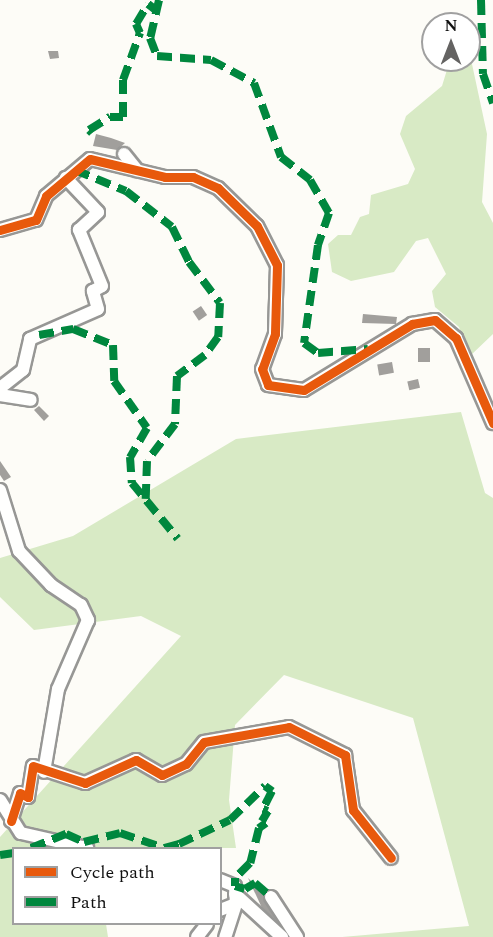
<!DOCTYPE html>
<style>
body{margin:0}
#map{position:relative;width:493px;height:937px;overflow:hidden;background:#fdfcf7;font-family:Spectral,serif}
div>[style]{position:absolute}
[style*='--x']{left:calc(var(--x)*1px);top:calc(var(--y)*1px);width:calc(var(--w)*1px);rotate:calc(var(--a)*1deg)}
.forest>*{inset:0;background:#d8eac5}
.building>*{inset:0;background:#a19f9c;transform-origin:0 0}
.roads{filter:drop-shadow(2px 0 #979795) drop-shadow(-2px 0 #979795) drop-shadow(0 2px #979795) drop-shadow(0 -2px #979795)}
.minor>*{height:12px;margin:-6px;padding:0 6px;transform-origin:6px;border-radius:6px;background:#fffffe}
.quiet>*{height:8px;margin-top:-4px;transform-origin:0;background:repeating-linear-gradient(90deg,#00873e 0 15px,transparent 0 23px)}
.cycleway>*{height:9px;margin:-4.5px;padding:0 4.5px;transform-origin:4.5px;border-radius:4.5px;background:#e8590c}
span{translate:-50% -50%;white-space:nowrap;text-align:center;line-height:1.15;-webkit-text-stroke:6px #fff;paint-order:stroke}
.legend{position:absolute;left:12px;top:847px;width:210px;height:78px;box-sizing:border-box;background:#fff;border:2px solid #a0a0a0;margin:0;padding:8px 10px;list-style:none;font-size:18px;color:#111}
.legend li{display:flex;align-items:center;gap:12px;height:30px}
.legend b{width:30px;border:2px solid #a0a0a0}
.north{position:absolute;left:421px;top:12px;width:60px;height:60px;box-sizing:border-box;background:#fff;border:2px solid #a0a0a0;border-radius:50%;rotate:0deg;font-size:16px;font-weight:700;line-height:24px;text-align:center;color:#111}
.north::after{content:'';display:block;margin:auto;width:21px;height:27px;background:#646362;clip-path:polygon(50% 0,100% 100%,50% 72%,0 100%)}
</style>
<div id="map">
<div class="forest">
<i style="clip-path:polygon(469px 50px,487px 134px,482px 202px,493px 223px,493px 334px,470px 356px,459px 327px,435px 307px,432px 291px,446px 274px,428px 238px,416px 241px,394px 272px,351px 281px,332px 272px,328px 244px,338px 235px,351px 235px,360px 217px,369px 214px,371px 195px,408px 184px,415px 169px,400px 134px,406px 116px,442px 86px,450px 60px,469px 60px)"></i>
<i style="clip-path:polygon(461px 412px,485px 493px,493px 498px,493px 937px,342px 937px,469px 926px,413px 718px,284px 675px,235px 725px,229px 800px,236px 848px,14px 848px,14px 924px,106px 924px,108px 937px,0 937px,0 837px,181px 636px,141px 616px,34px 630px,0 597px,0 558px,73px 536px,236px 439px)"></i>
</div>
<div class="building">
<i style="clip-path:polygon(48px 51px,58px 51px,59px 58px,50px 59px)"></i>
<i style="clip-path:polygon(96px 134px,111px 138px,125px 143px,117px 150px,93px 146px)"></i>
<i style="left:201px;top:306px;width:11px;height:10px;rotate:56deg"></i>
<i style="clip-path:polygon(363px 314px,397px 317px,396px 324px,362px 323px)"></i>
<i style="left:418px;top:348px;width:12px;height:14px"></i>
<i style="left:392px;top:362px;width:11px;height:15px;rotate:80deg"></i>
<i style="left:418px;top:379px;width:9px;height:11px;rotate:77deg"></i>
<i style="clip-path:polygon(39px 406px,49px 416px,44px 421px,34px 410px)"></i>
<i style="clip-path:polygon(0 461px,11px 477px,4px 481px,0 475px)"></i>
<i style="clip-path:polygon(248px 878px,264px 893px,276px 920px,262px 908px)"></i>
</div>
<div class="roads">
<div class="minor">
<i style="--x:124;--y:154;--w:21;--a:51"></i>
<i style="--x:0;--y:230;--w:37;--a:-16"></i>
<i style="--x:36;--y:220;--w:26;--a:-67"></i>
<i style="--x:46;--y:196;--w:57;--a:-40.1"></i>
<i style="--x:90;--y:159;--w:77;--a:13.5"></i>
<i style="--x:165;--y:177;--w:28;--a:0"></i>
<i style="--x:193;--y:177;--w:27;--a:24"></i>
<i style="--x:218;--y:188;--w:54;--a:44.3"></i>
<i style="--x:257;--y:226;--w:44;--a:62.9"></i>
<i style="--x:277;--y:265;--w:69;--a:91.7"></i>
<i style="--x:275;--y:334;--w:37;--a:110"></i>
<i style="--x:262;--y:369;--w:17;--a:69"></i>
<i style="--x:268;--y:385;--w:36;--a:8"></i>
<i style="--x:304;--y:390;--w:127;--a:-31.4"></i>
<i style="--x:412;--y:324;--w:23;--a:-10"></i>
<i style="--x:435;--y:320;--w:28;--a:41"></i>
<i style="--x:456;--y:338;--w:93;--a:66.5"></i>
<i style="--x:0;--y:388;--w:29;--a:-38"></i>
<i style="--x:23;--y:370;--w:32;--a:-77"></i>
<i style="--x:30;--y:339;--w:74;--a:-23.8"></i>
<i style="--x:98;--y:309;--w:19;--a:-106"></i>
<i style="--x:93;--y:291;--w:10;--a:-29"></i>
<i style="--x:102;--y:286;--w:61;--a:-112.3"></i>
<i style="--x:79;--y:230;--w:26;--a:-43"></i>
<i style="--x:98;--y:212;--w:47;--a:-133.3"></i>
<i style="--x:0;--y:395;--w:31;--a:9"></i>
<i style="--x:0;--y:490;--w:64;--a:72.7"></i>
<i style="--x:19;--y:551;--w:47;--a:46.7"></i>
<i style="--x:51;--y:585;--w:36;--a:34"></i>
<i style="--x:81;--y:605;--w:17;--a:65"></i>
<i style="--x:88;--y:620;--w:75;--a:113.5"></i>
<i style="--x:58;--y:689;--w:84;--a:99.6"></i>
<i style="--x:0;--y:800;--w:39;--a:58"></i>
<i style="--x:21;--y:833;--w:68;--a:12.8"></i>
<i style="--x:11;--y:821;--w:29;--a:-72"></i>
<i style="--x:20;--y:793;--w:9;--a:27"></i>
<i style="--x:28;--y:797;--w:31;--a:-81"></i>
<i style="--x:33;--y:766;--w:55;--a:18.1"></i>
<i style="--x:85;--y:783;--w:56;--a:-24.3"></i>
<i style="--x:136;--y:760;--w:30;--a:30"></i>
<i style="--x:162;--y:775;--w:26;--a:-25"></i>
<i style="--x:186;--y:764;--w:28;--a:-51"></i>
<i style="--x:204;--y:742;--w:86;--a:-10"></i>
<i style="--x:289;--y:727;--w:63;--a:26.6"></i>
<i style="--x:345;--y:755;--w:56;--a:81.7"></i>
<i style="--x:353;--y:810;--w:61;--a:51.6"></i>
<i style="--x:220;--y:880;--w:16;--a:22"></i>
<i style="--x:235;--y:886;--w:18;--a:87"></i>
<i style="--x:236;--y:904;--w:35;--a:108"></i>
<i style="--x:235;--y:894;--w:64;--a:42.5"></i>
<i style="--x:271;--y:897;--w:48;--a:57"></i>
<i style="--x:220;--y:910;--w:17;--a:-21"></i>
<i style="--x:197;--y:937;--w:16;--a:-52"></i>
</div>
</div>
<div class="quiet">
<i style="--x:159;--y:0;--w:39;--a:103"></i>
<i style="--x:150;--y:38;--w:19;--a:69"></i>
<i style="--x:157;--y:56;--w:54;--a:4.2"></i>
<i style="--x:211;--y:60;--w:49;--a:28.1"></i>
<i style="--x:254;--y:83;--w:79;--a:70"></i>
<i style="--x:281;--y:157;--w:37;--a:38"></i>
<i style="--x:310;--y:180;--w:38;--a:60"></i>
<i style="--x:329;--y:213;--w:34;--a:109"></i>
<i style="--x:318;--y:245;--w:99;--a:98.1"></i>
<i style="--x:304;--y:343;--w:17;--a:36"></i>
<i style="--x:318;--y:353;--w:50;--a:-4.6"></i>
<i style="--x:481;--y:0;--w:74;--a:88.5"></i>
<i style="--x:483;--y:74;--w:31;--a:71"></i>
<i style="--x:92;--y:133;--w:4;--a:-135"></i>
<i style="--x:89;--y:130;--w:25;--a:-32"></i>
<i style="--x:110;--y:117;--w:13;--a:0"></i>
<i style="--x:123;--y:117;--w:37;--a:-90"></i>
<i style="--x:123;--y:80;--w:50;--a:-70.1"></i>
<i style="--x:140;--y:33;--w:10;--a:-114"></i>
<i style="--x:136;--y:24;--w:23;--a:-59"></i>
<i style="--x:148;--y:4;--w:11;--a:38"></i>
<i style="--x:75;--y:170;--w:55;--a:22.4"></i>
<i style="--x:126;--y:191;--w:58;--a:38"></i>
<i style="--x:172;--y:227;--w:39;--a:64"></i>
<i style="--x:189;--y:262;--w:51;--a:52.9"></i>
<i style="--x:220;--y:303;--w:34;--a:93"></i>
<i style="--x:218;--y:337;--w:22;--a:126"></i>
<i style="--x:205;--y:355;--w:35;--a:143"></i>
<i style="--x:177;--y:376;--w:48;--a:92.4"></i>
<i style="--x:175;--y:424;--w:46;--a:127.1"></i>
<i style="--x:147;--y:461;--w:38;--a:92"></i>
<i style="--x:39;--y:335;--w:35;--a:-10"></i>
<i style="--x:73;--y:329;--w:43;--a:21.8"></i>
<i style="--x:113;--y:345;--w:36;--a:88"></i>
<i style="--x:114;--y:381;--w:57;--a:54.9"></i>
<i style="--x:147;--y:428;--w:34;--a:120"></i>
<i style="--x:130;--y:457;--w:26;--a:86"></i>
<i style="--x:132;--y:483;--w:72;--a:50.6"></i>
<i style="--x:31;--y:848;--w:38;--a:-22"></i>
<i style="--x:66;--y:834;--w:20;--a:24"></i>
<i style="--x:84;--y:842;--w:37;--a:-14"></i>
<i style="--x:120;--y:833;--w:46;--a:18.8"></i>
<i style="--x:164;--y:848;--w:16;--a:-15"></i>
<i style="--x:179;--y:844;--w:56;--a:-25.2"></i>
<i style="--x:230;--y:820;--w:49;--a:-44.2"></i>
<i style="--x:265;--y:786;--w:9;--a:36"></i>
<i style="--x:272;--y:791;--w:20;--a:117"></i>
<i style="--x:263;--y:809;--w:5;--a:22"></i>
<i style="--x:268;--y:811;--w:12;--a:121"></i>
<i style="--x:262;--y:821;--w:4;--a:27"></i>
<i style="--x:266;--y:823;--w:9;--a:144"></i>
<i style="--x:259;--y:828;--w:36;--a:104"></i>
<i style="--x:250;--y:863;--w:21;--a:135"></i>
<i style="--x:235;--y:878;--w:8;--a:90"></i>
<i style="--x:235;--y:886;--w:10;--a:17"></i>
<i style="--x:245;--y:889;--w:12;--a:-31"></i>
<i style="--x:255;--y:883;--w:21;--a:41"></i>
<i style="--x:0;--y:855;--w:14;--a:-8"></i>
</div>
<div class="cycleway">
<i style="--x:0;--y:230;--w:37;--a:-16"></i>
<i style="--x:36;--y:220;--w:26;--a:-67"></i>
<i style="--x:46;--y:196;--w:57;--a:-40.1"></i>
<i style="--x:90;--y:159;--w:77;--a:13.5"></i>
<i style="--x:165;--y:177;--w:28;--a:0"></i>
<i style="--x:193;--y:177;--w:27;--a:24"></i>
<i style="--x:218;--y:188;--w:54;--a:44.3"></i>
<i style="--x:257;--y:226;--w:44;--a:62.9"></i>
<i style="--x:277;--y:265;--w:69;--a:91.7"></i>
<i style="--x:275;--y:334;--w:37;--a:110"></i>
<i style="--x:262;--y:369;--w:17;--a:69"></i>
<i style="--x:268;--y:385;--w:36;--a:8"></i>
<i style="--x:304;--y:390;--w:127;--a:-31.4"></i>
<i style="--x:412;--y:324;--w:23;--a:-10"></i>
<i style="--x:435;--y:320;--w:28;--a:41"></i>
<i style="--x:456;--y:338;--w:93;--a:66.5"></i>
<i style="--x:11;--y:821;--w:29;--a:-72"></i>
<i style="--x:20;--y:793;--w:9;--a:27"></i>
<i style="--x:28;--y:797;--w:31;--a:-81"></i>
<i style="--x:33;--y:766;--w:55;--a:18.1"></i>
<i style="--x:85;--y:783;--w:56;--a:-24.3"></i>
<i style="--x:136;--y:760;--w:30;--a:30"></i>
<i style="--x:162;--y:775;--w:26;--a:-25"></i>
<i style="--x:186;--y:764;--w:28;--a:-51"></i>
<i style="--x:204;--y:742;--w:86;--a:-10"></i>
<i style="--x:289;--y:727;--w:63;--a:26.6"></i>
<i style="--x:345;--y:755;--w:56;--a:81.7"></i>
<i style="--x:353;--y:810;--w:61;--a:51.6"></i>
</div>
<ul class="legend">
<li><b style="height:8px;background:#e8590c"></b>Cycle path</li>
<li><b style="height:8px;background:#00873e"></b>Path</li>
</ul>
<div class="north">N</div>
</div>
